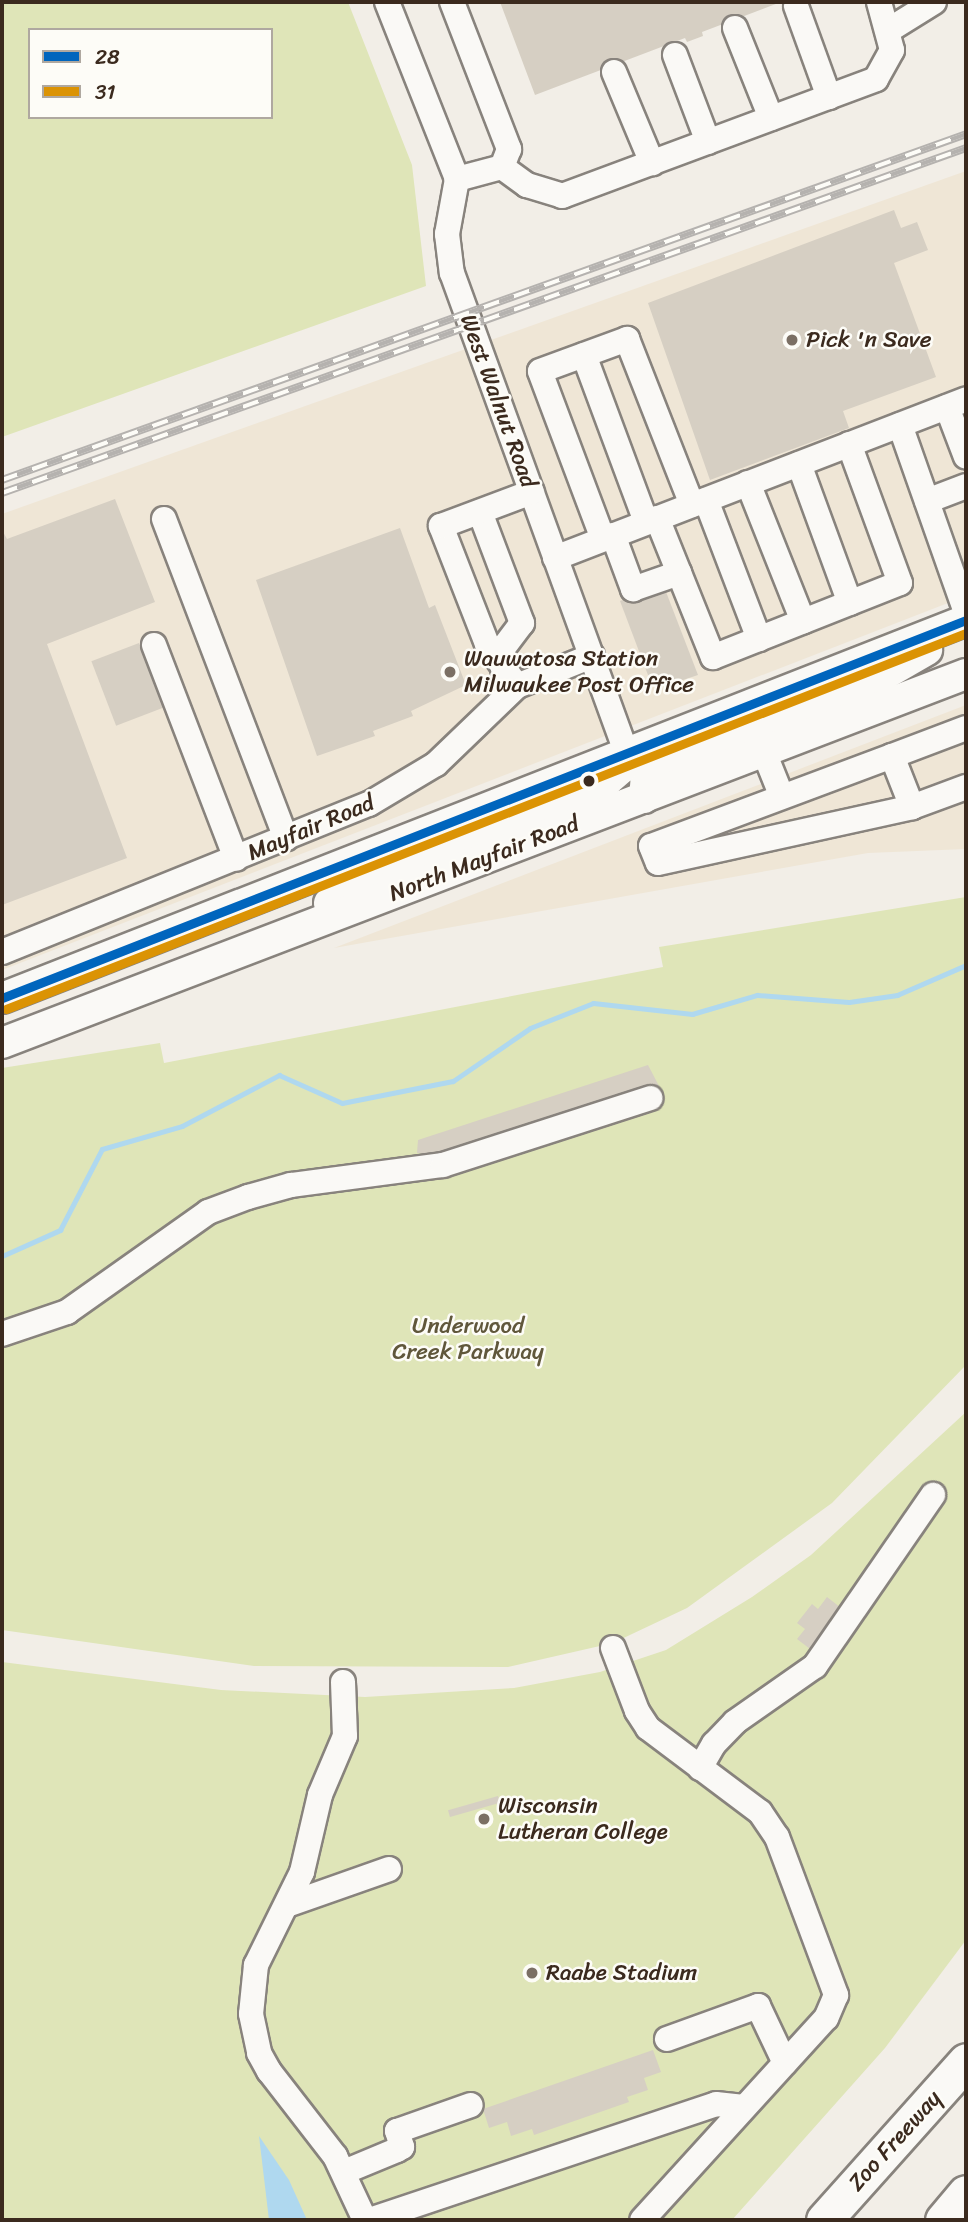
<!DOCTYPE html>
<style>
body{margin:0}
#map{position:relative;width:968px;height:2222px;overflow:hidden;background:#f2eee7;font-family:Sriracha,sans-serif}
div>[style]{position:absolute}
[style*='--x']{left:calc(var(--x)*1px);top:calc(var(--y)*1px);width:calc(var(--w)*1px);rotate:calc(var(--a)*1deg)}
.built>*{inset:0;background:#efe6d6}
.green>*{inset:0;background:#dfe5b8}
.water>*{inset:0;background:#afd8ef}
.stream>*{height:5px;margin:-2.5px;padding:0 2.5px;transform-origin:2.5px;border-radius:2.5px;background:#afd8ef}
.building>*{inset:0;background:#d6cfc3;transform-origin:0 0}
.roads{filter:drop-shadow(2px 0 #88837d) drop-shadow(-2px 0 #88837d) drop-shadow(0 2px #88837d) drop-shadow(0 -2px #88837d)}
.minor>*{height:24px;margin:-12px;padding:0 12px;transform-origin:12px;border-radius:12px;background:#faf9f6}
.major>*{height:30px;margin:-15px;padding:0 15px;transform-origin:15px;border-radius:15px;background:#faf9f6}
.highway>*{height:35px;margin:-17.5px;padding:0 17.5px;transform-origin:17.5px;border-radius:17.5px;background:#faf9f6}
.rail>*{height:8px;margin-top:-4px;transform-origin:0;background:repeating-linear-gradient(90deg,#fdfcf7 0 16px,#b5b2af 0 32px);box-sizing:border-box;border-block:2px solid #b5b2af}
.bus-1>*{height:9px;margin:-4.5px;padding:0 4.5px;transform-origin:4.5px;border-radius:4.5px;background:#0065bd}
.bus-2>*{height:9px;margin:-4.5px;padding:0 4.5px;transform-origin:4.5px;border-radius:4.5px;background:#db9304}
.dots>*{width:19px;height:19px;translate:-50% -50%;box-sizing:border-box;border:4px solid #fdfcf7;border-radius:50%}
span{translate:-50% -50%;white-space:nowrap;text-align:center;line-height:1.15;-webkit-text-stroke:5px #fdfcf7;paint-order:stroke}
.poi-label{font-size:23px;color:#3b2a1e}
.left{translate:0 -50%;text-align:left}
.street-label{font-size:23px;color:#3b2a1e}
.park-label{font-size:23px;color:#60573b}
.frame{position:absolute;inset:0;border:4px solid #3b2a1e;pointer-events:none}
.legend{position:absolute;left:28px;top:28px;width:245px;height:91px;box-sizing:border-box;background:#fdfcf7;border:2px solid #afa8a0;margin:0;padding:9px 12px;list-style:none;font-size:21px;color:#3b2a1e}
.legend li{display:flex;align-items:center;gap:14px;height:35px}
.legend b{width:35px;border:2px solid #afa8a0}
</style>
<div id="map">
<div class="built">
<i style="clip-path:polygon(966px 171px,966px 596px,2px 970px,2px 514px)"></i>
<i style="clip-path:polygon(966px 705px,966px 849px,868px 853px,334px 948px)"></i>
</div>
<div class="green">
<i style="clip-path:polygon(evenodd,2px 2px,348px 2px,412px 165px,426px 286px,2px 437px,2px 2px,30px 30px,271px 30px,271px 117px,30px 117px,30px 30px)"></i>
<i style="clip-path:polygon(966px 897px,966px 1365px,832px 1503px,687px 1608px,613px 1643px,508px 1667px,254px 1666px,2px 1630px,2px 1068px,160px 1043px,164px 1063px,663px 967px,659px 947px)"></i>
<i style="clip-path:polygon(966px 1412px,966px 1940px,885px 2048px,732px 2220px,2px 2220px,2px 1662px,221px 1690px,365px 1697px,514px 1688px,600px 1672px,666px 1650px,752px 1597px,811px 1555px)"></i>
</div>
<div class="water">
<i style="clip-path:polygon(259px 2136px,289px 2180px,307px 2220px,269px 2220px)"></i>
</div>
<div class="stream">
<i style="--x:2;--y:1256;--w:64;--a:-24.1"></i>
<i style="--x:60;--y:1230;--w:91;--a:-62.6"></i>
<i style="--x:102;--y:1149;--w:83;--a:-16"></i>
<i style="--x:182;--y:1126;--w:110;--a:-27.7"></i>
<i style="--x:279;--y:1075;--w:69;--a:24"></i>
<i style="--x:342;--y:1103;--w:113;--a:-11.2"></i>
<i style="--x:453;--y:1081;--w:93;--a:-34.5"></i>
<i style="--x:530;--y:1028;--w:68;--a:-21.6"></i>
<i style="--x:593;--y:1003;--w:100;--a:6.3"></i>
<i style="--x:692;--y:1014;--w:68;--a:-16.3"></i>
<i style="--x:757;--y:995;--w:92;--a:4.4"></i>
<i style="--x:849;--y:1002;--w:49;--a:-8.3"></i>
<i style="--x:897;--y:995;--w:75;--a:-23.5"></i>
</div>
<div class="building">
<i style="clip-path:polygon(500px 2px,781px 2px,702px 32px,703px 36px,687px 42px,685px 38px,535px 95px)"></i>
<i style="clip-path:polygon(894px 210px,901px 228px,917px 222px,928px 250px,894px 263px,936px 377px,843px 411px,849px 428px,710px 480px,648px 303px)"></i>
<i style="clip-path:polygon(115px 499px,155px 602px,47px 644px,127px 858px,2px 905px,2px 530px,7px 539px)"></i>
<i style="clip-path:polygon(400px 528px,429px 608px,435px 605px,466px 685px,411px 711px,413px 716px,373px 731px,375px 736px,317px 756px,256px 580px)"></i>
<i style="clip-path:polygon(663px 584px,698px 675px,677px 682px,651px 683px,620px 601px)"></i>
<i style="left:139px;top:643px;width:69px;height:51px;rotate:69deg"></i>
<i style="clip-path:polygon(648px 1065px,659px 1086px,447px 1155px,417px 1153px,418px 1140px)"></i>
<i style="clip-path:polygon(827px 1597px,845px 1611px,814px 1652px,797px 1639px,805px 1629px,797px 1623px,812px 1604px,818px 1609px)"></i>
<i style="left:498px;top:1796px;width:7px;height:52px;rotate:74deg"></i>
<i style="clip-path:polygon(653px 2050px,661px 2072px,644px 2078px,648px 2090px,627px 2097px,629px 2102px,534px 2135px,532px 2129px,511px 2136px,507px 2122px,489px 2128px,483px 2109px)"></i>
</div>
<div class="roads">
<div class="minor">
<i style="--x:387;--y:2;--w:190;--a:68.4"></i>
<i style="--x:457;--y:179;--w:56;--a:100.3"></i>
<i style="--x:447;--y:234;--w:39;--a:83"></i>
<i style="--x:452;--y:273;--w:527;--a:70.02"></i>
<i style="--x:452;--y:2;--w:158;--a:68.8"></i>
<i style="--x:509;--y:149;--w:19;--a:111"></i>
<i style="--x:502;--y:167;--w:47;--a:165.1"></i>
<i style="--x:796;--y:6;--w:97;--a:70.1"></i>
<i style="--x:735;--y:28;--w:97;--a:68.2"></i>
<i style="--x:889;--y:30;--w:53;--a:-31.9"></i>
<i style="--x:675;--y:55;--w:93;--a:69.2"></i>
<i style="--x:614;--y:72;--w:99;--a:67.3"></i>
<i style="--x:502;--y:167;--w:31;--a:36"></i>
<i style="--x:527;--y:185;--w:37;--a:17"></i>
<i style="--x:562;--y:196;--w:335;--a:-20.4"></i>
<i style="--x:876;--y:79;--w:33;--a:-61"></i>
<i style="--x:892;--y:50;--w:50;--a:-105.2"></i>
<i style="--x:584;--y:355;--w:178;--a:69.6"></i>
<i style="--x:947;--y:407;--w:53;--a:69.2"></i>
<i style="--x:900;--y:425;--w:198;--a:70.6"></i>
<i style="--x:799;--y:464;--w:148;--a:69.9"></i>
<i style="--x:748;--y:483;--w:149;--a:68.3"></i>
<i style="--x:706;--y:500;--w:149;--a:69.1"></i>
<i style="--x:927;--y:501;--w:42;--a:-21"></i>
<i style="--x:480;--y:512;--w:119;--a:69.3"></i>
<i style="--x:522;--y:623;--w:31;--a:127"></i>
<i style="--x:503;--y:648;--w:21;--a:90"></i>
<i style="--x:657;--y:518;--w:150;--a:68.1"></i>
<i style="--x:713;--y:657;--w:201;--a:-21.6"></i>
<i style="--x:900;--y:583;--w:148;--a:-110.1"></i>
<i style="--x:164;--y:519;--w:342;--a:69.1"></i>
<i style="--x:613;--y:535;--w:58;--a:69.7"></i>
<i style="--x:633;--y:589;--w:49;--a:-19.2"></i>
<i style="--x:603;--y:539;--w:179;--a:-110.6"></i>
<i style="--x:540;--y:371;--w:93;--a:-20.2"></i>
<i style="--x:627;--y:339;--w:178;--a:68.6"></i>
<i style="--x:555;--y:558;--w:441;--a:-21.1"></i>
<i style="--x:154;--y:645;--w:229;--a:69"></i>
<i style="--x:517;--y:686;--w:52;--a:-125.5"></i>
<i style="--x:487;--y:644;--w:127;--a:-111.3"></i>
<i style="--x:441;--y:526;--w:97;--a:-20.5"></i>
<i style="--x:966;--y:728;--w:79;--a:159.3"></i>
<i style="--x:892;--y:756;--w:55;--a:68.6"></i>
<i style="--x:912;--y:807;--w:58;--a:-20.3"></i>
<i style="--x:764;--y:752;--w:48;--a:68.2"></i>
<i style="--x:892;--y:756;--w:257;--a:159.5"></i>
<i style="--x:651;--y:846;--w:18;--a:68"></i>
<i style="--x:658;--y:863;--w:260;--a:-12.4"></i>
<i style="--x:2;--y:952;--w:396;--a:-22"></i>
<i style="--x:369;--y:804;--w:78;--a:-30.8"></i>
<i style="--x:436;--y:764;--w:112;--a:-43.9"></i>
<i style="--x:517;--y:686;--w:81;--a:-21.8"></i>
<i style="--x:2;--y:1334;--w:69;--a:-18.7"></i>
<i style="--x:67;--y:1312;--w:173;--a:-35.3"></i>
<i style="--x:208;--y:1212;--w:43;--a:-20.6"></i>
<i style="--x:248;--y:1197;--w:45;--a:-15.6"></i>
<i style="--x:291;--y:1185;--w:153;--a:-7.5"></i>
<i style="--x:443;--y:1165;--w:218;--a:-17.9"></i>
<i style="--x:613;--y:1648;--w:67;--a:69.1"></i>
<i style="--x:637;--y:1711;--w:20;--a:57"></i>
<i style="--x:648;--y:1728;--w:140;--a:36.9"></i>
<i style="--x:760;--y:1812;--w:30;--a:56"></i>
<i style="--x:777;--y:1837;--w:169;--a:69.5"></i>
<i style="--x:836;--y:1995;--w:25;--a:113"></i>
<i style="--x:826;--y:2018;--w:273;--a:132.3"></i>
<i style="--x:343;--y:1682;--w:54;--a:87.9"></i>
<i style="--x:345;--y:1736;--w:64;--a:113"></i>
<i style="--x:320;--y:1795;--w:79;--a:103.2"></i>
<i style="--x:302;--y:1872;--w:104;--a:116.3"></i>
<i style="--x:256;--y:1965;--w:49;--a:95.8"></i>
<i style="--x:251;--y:2014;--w:40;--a:78"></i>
<i style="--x:259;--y:2053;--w:21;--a:61"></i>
<i style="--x:269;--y:2071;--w:108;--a:52.2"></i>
<i style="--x:335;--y:2156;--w:71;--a:64.9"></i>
<i style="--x:700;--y:1768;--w:28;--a:-60"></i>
<i style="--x:714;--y:1744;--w:30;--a:-46"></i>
<i style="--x:735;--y:1722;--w:98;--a:-35"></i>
<i style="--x:815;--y:1666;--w:208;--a:-55.4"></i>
<i style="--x:287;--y:1905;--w:108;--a:-19.4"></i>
<i style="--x:667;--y:2039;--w:97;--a:-19.9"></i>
<i style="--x:758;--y:2006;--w:63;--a:64.7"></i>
<i style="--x:344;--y:2172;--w:57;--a:-22.5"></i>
<i style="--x:397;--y:2150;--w:6;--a:-31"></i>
<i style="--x:402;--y:2147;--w:17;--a:-107"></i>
<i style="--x:397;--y:2131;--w:78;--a:-19.4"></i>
<i style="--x:370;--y:2220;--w:365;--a:-18.5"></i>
<i style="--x:716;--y:2104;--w:28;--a:6"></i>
</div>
<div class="major">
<i style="--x:644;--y:798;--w:21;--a:-85"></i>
<i style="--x:646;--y:777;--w:26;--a:-43"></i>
<i style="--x:665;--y:759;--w:227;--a:-20.7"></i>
<i style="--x:877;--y:679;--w:58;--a:-30.1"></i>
<i style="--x:329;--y:903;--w:76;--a:-29.3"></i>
<i style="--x:395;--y:866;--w:228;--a:-21.8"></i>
<i style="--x:607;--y:781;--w:20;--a:-41"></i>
<i style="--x:622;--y:768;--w:18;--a:-81"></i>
<i style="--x:2;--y:998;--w:1035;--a:-21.41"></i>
<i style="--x:2;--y:1043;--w:1032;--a:-20.95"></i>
</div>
<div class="highway">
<i style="--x:824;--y:2220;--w:213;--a:-48.2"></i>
<i style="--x:943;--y:2220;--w:35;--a:-50"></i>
</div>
</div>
<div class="rail">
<i style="--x:2;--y:480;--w:1024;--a:-19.74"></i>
<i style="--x:2;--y:493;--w:1024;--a:-19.69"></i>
</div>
<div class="bus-1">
<i style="--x:2;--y:998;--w:1035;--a:-21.41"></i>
</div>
<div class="bus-2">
<i style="--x:6;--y:1009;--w:1031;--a:-21.39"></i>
</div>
<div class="dots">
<i style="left:792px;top:340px;background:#7b6f64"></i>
<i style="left:450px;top:672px;background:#7b6f64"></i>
<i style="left:589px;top:781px;background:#3b2a1e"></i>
<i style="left:484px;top:1819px;background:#7b6f64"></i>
<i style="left:532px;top:1973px;background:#7b6f64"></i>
</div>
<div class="poi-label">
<span class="left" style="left:806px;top:340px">Pick 'n Save</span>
<span class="left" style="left:464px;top:672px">Wauwatosa Station<br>Milwaukee Post Office</span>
<span class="left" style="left:498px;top:1819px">Wisconsin<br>Lutheran College</span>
<span class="left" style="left:546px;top:1973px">Raabe Stadium</span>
</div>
<div class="street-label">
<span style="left:498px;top:401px;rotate:70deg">West Walnut Road</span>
<span style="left:311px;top:828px;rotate:-23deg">Mayfair Road</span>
<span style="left:484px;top:859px;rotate:-21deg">North Mayfair Road</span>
<span style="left:895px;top:2141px;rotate:-48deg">Zoo Freeway</span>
</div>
<div class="park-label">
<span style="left:468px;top:1339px">Underwood<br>Creek Parkway</span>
</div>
<div class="frame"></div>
<ul class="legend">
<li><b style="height:9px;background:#0065bd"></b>28</li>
<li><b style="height:9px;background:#db9304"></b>31</li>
</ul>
</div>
